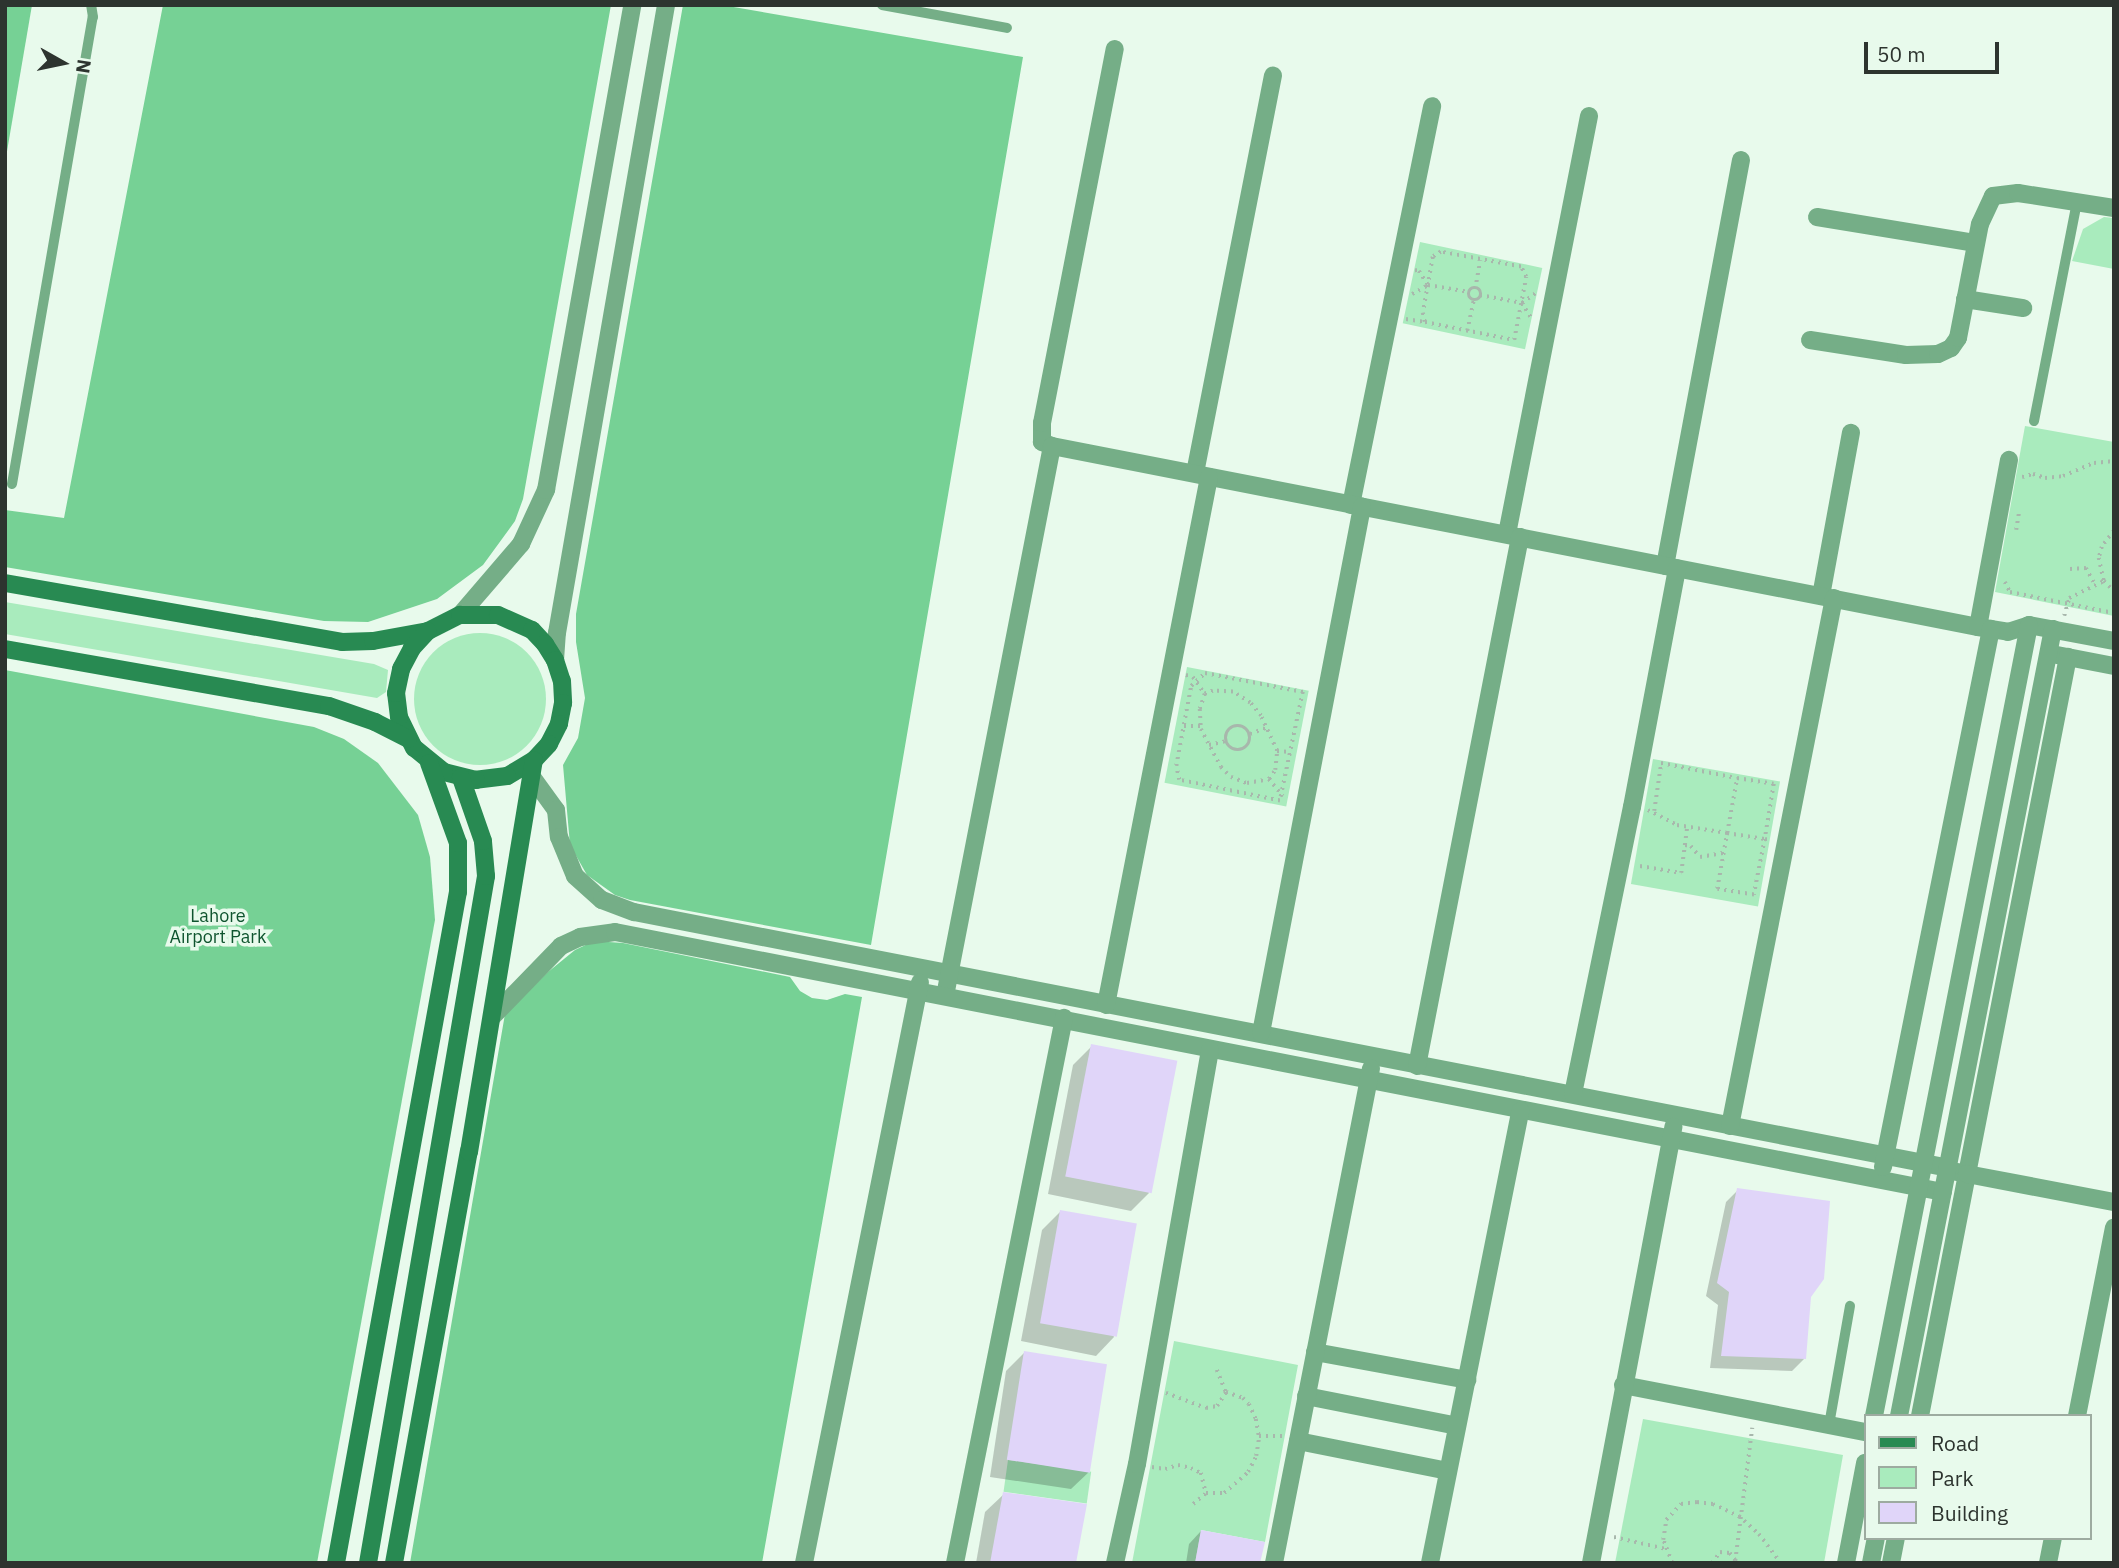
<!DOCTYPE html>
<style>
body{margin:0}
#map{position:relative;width:2119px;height:1568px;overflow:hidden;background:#e8faec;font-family:"IBM Plex Sans",sans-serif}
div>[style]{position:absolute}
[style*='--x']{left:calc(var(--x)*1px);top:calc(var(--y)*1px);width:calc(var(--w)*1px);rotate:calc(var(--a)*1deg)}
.green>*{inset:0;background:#a9ebbd;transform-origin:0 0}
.round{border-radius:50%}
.forest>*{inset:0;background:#76d195}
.shadow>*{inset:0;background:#0003}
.building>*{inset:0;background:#e0d5f9;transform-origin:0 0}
.path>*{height:3.5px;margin-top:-1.75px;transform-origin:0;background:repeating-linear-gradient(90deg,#a8b7ac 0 2px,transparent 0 7px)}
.path>.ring{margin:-1.75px;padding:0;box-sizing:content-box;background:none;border:3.5px solid #a8b7ac;border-radius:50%}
.lane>*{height:10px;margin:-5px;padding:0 5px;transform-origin:5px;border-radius:5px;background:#75ae87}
.street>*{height:18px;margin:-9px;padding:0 9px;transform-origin:9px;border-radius:9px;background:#75ae87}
.secondary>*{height:18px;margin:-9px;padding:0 9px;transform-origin:9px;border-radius:9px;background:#288a52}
span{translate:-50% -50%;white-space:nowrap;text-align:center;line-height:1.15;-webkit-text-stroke:7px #e8faec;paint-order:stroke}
.park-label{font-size:18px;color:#0e542e}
.frame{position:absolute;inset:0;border:7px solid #2d342f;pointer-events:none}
.legend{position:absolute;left:1864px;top:1414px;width:228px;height:126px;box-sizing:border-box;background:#e8faec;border:2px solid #9daba0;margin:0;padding:9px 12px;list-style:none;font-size:21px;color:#2d342f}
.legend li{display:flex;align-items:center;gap:14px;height:35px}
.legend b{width:35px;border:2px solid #9daba0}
.north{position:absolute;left:28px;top:28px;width:70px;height:70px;-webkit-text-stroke:5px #e8faec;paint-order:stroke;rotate:99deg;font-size:19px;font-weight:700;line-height:28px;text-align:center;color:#2d342f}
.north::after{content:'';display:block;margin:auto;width:24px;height:32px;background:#2d342f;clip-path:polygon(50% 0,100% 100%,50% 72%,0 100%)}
.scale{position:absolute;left:1864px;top:42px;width:135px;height:32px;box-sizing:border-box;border:4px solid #2d342f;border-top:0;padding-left:9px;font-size:21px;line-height:24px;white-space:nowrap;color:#2d342f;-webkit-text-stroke:5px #e8faec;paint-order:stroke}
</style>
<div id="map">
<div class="green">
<i style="clip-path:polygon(2104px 217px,2114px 218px,2114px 269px,2072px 261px,2083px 229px)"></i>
<i style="left:1420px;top:242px;width:125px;height:83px;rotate:12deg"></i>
<i style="clip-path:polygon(2025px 426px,2114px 442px,2114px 616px,1995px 592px)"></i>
<i style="clip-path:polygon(5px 602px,374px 664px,388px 670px,386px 692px,377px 698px,5px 634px)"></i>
<i class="round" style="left:414px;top:633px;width:132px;height:132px"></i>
<i style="left:1187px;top:667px;width:124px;height:118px;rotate:11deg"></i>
<i style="left:1653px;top:759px;width:129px;height:127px;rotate:10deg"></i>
<i style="clip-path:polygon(1174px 1341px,1298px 1365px,1265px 1542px,1201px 1530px,1195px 1563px,1132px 1563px)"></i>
<i style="clip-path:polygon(1643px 1419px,1843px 1455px,1824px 1563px,1615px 1563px)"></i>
<i style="left:1008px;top:1460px;width:84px;height:32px;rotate:8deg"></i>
</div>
<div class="forest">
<i style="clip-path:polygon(5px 5px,32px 5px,5px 163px)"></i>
<i style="clip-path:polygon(163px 5px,611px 5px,523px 499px,515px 521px,483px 565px,437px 599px,368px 622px,324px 621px,5px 567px,5px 510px,64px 518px)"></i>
<i style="clip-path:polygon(683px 5px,722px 5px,1023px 57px,871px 945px,630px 900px,615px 895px,587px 875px,570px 845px,563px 765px,578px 738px,585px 698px,576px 642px,576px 614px)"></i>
<i style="clip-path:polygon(5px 670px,314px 727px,344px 739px,378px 763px,418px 815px,430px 857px,435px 920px,317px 1563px,5px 1563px)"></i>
<i style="clip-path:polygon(594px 941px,623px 943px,790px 977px,800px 991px,812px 998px,827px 1000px,845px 994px,862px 997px,762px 1563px,410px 1563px,505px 1014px,548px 972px,575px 950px)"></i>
</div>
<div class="shadow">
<i style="clip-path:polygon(1092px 1046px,1149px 1193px,1131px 1211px,1048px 1194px,1073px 1065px)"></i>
<i style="clip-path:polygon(1738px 1190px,1809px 1297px,1804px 1359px,1792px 1371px,1710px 1368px,1718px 1305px,1706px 1296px,1726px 1202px)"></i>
<i style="clip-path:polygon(1060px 1212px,1114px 1337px,1096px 1356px,1021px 1341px,1042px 1230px)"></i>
<i style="clip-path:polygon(1024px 1353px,1090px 1471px,1071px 1489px,990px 1477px,1006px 1371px)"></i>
<i style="clip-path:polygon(1004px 1494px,1074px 1563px,976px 1563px,985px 1512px)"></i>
<i style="clip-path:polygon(1201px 1531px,1259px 1563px,1186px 1563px,1189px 1544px)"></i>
</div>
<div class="building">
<i style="left:1091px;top:1044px;width:88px;height:135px;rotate:11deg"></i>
<i style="clip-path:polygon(1737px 1188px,1830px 1201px,1824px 1279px,1811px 1297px,1806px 1359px,1721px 1356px,1729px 1292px,1717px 1283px)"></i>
<i style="left:1060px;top:1210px;width:78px;height:115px;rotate:10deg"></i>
<i style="left:1024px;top:1351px;width:84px;height:110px;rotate:9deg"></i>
<i style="clip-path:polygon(1003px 1492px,1087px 1504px,1076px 1563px,990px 1563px)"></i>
<i style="clip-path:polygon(1201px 1530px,1265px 1542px,1260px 1563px,1195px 1563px)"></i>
</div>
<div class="path">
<i style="--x:1415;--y:270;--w:4;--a:14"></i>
<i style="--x:1419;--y:271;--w:17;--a:57"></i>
<i style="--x:1428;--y:285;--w:28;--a:100"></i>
<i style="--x:1423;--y:313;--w:9;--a:77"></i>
<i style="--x:1425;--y:322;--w:91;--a:11.4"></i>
<i style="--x:1514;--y:340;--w:64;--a:-79.2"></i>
<i style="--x:1526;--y:277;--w:11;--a:-117"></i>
<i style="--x:1521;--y:267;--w:81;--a:-169.4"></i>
<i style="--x:1441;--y:252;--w:9;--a:148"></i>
<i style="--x:1433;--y:257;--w:28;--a:100"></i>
<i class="ring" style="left:1469px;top:288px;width:8.5px;height:8.5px"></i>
<i style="--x:1475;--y:289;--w:29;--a:-80"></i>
<i style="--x:1412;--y:294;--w:18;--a:-29"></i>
<i style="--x:1428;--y:285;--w:42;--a:9.7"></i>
<i style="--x:1480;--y:295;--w:43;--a:10.8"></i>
<i style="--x:1522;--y:303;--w:17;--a:-36"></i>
<i style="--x:1522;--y:303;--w:19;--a:58"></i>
<i style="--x:1406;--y:319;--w:19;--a:9"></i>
<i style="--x:1467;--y:331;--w:34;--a:-78"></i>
<i style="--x:2022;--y:477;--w:11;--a:-15"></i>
<i style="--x:2033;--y:474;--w:13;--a:18"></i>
<i style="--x:2045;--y:478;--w:18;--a:-6"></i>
<i style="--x:2063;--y:476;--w:34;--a:-23"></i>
<i style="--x:2094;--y:463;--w:20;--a:-6"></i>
<i style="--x:2016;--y:530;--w:19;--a:-81"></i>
<i style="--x:2114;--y:531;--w:20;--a:127"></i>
<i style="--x:2102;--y:547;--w:11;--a:105"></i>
<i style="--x:2099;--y:558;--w:24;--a:78"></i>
<i style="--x:2104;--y:581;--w:14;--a:45"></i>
<i style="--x:2070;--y:569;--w:16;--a:-4"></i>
<i style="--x:2086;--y:568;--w:18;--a:61"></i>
<i style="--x:2005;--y:582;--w:11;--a:63"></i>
<i style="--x:2010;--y:592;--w:106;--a:11.4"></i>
<i style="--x:2064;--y:616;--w:19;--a:-74"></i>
<i style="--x:2069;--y:598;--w:39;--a:-26"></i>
<i style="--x:1205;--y:673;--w:100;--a:11"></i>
<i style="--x:1303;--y:692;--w:111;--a:101.9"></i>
<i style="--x:1280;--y:801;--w:103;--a:-168.3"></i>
<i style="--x:1179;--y:780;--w:14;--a:-102"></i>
<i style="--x:1176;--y:766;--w:81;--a:-79.4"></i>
<i style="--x:1191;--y:686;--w:19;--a:-43"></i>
<i style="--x:1186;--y:675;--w:7;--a:16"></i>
<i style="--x:1193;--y:677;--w:21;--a:55"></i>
<i style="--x:1205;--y:694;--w:16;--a:108"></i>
<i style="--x:1200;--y:709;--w:20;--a:87"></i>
<i style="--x:1201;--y:729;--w:43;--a:62.2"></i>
<i style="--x:1221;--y:767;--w:14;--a:45"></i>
<i style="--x:1231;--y:777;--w:17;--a:21"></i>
<i style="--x:1247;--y:783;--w:22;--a:-10"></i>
<i style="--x:1269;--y:779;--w:11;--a:-56"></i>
<i style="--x:1275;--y:770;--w:19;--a:-84"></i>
<i style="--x:1277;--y:751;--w:38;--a:-115"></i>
<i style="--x:1261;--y:716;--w:17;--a:-130"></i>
<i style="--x:1250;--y:703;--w:20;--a:-147"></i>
<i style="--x:1233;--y:692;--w:20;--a:-177"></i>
<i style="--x:1213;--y:691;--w:9;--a:159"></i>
<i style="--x:1184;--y:726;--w:16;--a:0"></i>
<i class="ring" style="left:1226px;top:726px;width:20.5px;height:20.5px"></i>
<i style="--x:1250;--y:734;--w:19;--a:-21"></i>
<i style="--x:1209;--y:745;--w:17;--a:-13"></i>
<i style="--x:1277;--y:751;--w:14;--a:4"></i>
<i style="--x:1269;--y:779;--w:22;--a:51"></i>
<i style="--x:1648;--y:810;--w:33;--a:27"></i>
<i style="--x:1677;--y:825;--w:51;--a:9.1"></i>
<i style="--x:1727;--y:833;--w:56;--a:-79.7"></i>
<i style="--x:1737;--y:778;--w:37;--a:9"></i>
<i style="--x:1774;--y:784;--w:56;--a:99.3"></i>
<i style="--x:1765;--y:839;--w:57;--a:101.1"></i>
<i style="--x:1754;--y:895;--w:37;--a:-171"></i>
<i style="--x:1717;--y:889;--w:57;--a:-79.9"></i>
<i style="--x:1727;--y:833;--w:38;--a:9"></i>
<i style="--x:1765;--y:839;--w:4;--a:14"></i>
<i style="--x:1654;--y:811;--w:49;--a:-81.7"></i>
<i style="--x:1661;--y:763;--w:77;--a:11.2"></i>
<i style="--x:1685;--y:845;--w:6;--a:9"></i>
<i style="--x:1691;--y:846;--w:14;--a:51"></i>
<i style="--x:1700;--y:857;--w:23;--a:-10"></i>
<i style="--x:1640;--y:866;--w:42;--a:9.7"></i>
<i style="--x:1681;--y:873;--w:46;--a:-82.6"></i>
<i style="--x:1217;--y:1370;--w:24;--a:68"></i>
<i style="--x:1226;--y:1392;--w:18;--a:19"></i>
<i style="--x:1243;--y:1398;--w:8;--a:45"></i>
<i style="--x:1249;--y:1404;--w:17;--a:65"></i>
<i style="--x:1256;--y:1419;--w:17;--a:80"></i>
<i style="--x:1166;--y:1393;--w:43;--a:20.6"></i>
<i style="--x:1206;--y:1408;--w:11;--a:-10"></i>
<i style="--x:1217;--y:1406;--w:17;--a:-57"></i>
<i style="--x:1152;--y:1467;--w:13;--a:9"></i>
<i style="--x:1165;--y:1469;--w:14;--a:-17"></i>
<i style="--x:1178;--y:1465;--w:13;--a:13"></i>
<i style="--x:1191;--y:1468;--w:11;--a:27"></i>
<i style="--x:1201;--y:1473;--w:21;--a:76"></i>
<i style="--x:1206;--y:1493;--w:18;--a:0"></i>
<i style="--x:1224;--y:1493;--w:32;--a:-41"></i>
<i style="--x:1248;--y:1472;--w:18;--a:-63"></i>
<i style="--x:1256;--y:1456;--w:20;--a:-81"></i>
<i style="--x:1259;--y:1436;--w:23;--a:0"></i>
<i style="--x:1193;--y:1504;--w:17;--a:-40"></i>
<i style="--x:1614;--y:1537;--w:53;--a:13"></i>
<i style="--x:1735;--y:1561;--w:134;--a:-82.7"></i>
<i style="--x:1672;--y:1563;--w:25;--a:-111"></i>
<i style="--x:1663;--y:1540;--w:20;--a:-81"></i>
<i style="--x:1666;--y:1520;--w:22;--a:-47"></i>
<i style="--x:1681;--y:1504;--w:16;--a:-7"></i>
<i style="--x:1697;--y:1502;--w:16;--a:7"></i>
<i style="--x:1713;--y:1504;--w:29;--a:25"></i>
<i style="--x:1739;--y:1516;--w:27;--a:42"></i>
<i style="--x:1759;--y:1534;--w:36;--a:53"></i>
<i style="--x:1712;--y:1563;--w:14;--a:-54"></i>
<i style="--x:1720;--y:1552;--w:10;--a:6"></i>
<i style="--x:1730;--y:1553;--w:9;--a:54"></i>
</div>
<div class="lane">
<i style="--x:882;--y:5;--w:127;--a:10.4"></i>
<i style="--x:2034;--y:421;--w:223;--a:-78.9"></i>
<i style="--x:12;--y:484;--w:474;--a:-80.2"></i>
<i style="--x:93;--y:17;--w:12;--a:-99"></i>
<i style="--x:1829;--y:1425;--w:121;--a:-80"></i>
</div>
<div class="street">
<i style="--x:1817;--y:217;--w:161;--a:9.3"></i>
<i style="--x:1965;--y:299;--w:59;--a:8.8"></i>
<i style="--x:1810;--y:340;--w:97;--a:8.9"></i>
<i style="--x:1906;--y:355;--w:32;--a:-2"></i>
<i style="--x:1938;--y:354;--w:14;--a:-25"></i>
<i style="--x:1951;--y:348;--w:12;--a:-55"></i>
<i style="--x:1958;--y:338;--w:116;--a:-79.1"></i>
<i style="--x:1980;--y:224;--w:31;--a:-65"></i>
<i style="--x:1993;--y:196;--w:25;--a:-7"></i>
<i style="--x:2018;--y:193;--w:97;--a:8.9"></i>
<i style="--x:1052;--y:446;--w:11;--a:-158"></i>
<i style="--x:1042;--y:442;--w:19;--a:-90"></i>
<i style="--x:1042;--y:423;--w:381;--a:-79"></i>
<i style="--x:1195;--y:473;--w:405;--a:-78.9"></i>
<i style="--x:1351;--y:505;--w:407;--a:-78.5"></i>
<i style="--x:1507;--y:534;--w:426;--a:-78.9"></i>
<i style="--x:1665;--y:566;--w:413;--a:-79.4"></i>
<i style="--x:1821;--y:596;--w:166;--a:-79.6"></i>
<i style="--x:460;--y:615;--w:94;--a:-49.3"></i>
<i style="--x:521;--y:544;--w:60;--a:-65.2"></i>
<i style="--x:546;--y:490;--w:493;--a:-79.9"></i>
<i style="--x:1978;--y:627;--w:170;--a:-79.5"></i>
<i style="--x:2057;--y:655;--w:58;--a:10.9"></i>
<i style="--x:555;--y:660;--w:27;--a:-86"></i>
<i style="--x:557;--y:633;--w:637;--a:-80.15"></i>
<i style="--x:532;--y:777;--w:41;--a:54"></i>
<i style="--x:556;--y:810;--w:27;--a:84"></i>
<i style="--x:559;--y:837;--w:42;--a:67.7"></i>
<i style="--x:575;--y:876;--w:36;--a:42"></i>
<i style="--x:602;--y:900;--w:34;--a:21"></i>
<i style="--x:634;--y:912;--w:1339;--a:11.02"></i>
<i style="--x:945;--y:996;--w:560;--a:-78.99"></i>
<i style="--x:1052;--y:446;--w:944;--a:11.06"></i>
<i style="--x:1978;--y:627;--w:30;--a:9"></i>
<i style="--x:2008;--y:632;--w:22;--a:-18"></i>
<i style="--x:2029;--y:625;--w:86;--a:10.7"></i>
<i style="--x:1106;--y:1005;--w:538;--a:-78.96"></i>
<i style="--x:492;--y:1017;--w:99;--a:-45.8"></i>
<i style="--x:561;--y:946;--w:21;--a:-25"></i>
<i style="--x:580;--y:937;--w:35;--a:-8"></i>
<i style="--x:615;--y:932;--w:1353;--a:11.08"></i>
<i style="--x:1261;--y:1033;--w:536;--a:-79.13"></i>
<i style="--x:1417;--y:1066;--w:539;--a:-78.98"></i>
<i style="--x:1573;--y:1094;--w:293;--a:-78.4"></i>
<i style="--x:1632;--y:807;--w:243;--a:-79.3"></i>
<i style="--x:1730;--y:1126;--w:538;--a:-78.86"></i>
<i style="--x:1883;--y:1167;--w:549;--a:-78.65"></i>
<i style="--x:1947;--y:1170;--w:20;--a:11"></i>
<i style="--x:1967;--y:1174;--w:527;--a:-78.95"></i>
<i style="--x:1315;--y:1352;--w:155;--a:10.4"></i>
<i style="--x:1623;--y:1385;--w:247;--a:11"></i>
<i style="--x:1306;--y:1396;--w:154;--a:11.2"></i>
<i style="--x:1874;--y:1416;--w:806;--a:-78.91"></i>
<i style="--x:1899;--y:1416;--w:802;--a:-78.93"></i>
<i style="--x:1920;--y:1416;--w:247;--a:-79"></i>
<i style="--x:1967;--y:1174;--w:150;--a:10.8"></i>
<i style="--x:2077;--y:1416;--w:192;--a:-78.9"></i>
<i style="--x:1298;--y:1441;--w:153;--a:11.3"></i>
<i style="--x:804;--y:1563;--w:592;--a:-78.71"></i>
<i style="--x:955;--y:1563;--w:556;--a:-78.69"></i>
<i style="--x:1115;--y:1563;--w:101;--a:-77.5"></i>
<i style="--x:1137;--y:1464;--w:420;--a:-80"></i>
<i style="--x:1274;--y:1563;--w:504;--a:-78.91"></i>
<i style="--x:1430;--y:1563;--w:461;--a:-78.7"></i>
<i style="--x:1591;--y:1563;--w:444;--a:-79.3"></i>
<i style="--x:1846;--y:1563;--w:102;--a:-79.2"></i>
<i style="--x:1871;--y:1563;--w:25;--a:-79"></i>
<i style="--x:1891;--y:1563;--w:25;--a:-79"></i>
<i style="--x:2048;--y:1563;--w:25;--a:-79"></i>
</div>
<div class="secondary">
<i style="--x:5;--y:583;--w:342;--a:9.9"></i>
<i style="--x:342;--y:642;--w:31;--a:-2"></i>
<i style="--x:373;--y:641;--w:56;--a:-10.3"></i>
<i style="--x:428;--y:631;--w:36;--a:-27"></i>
<i style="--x:460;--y:615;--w:38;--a:0"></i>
<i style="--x:498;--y:615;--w:37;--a:24"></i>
<i style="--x:532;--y:630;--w:19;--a:47"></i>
<i style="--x:545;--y:644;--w:19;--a:58"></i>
<i style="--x:555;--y:660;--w:22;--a:72"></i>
<i style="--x:562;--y:681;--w:22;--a:87"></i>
<i style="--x:563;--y:703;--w:21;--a:101"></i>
<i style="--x:559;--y:724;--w:22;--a:117"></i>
<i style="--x:549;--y:744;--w:22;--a:133"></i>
<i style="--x:534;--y:760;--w:31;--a:149"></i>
<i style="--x:507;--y:776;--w:31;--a:173"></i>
<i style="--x:476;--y:780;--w:33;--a:-166"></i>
<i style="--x:444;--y:772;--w:38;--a:-141"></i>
<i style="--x:414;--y:748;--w:34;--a:-116"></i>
<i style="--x:399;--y:717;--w:24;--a:-97"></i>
<i style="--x:396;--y:693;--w:25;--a:-78"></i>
<i style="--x:401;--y:669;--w:24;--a:-62"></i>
<i style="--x:412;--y:648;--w:23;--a:-47"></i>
<i style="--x:5;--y:649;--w:329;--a:10"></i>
<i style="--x:329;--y:706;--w:49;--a:19.2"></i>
<i style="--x:375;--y:722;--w:37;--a:27"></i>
<i style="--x:336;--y:1563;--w:682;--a:-79.7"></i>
<i style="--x:458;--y:892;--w:49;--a:-90"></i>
<i style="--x:458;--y:843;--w:85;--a:-109.9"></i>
<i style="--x:368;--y:1563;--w:697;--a:-80.25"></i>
<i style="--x:486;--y:876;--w:35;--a:-95"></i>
<i style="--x:483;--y:841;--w:67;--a:-109.2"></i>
<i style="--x:394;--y:1563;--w:418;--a:-79.7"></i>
<i style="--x:469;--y:1152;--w:397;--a:-80.6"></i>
</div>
<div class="park-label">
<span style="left:218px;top:927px">Lahore<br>Airport Park</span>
</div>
<div class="frame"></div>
<ul class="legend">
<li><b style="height:9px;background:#288a52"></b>Road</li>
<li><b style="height:19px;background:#a9ebbd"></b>Park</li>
<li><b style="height:19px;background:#e0d5f9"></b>Building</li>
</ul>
<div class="north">N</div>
<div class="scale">50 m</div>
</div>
